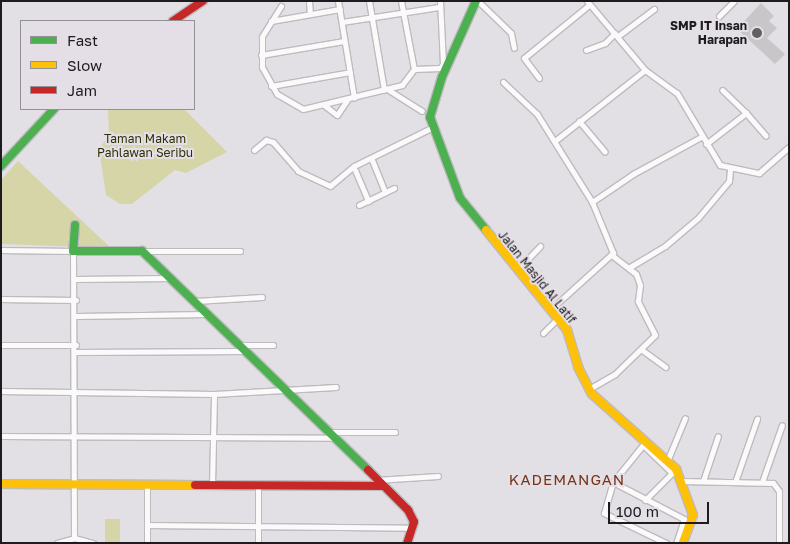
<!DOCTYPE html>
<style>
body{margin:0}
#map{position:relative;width:790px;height:544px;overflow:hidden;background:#e3e0e5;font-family:"Golos Text",sans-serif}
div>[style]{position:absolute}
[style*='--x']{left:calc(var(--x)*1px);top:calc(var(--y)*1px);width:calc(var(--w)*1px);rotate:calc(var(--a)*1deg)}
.green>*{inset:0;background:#d5d5a7;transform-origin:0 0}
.building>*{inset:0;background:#c9c6c9}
.roads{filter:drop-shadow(1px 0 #bebbbf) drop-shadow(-1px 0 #bebbbf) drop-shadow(0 1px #bebbbf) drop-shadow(0 -1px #bebbbf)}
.street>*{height:5px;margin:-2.5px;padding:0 2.5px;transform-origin:2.5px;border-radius:2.5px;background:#fbfafb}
.fast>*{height:8px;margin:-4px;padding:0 4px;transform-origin:4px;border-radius:4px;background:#4caf50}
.slow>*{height:8px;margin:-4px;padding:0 4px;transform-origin:4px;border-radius:4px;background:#ffc107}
.jam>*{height:8px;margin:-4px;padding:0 4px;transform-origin:4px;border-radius:4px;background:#c62828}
.dots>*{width:14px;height:14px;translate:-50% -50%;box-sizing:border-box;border:2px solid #e4dfe6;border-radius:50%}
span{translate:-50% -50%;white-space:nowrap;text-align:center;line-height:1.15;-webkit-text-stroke:4px #e4dfe6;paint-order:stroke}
.poi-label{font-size:12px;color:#1d1b1d;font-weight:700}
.right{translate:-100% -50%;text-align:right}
.park-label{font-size:12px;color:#2f3005}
.street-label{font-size:12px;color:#1d1b1d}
.quarter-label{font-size:15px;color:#773717;letter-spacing:1px}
.frame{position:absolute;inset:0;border:2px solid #1d1b1d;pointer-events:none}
.legend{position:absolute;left:20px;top:20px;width:175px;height:90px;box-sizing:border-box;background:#e4dfe6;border:1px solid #949196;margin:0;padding:6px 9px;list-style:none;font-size:15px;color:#1d1b1d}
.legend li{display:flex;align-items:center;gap:10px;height:25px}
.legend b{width:25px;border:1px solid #949196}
.scale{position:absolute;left:608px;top:502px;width:101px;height:22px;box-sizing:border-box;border:2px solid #1d1b1d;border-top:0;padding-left:6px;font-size:15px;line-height:18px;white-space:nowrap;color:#1d1b1d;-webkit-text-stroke:4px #e4dfe6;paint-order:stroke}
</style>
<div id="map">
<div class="green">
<i style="clip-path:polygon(108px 109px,184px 109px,227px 152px,186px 173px,175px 170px,132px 204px,120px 204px,106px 195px,99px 149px,109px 135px)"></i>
<i style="clip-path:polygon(18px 161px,111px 248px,1px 244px,1px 180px)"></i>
<i style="left:105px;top:519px;width:15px;height:24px"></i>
</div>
<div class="building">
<i style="clip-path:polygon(761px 3px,774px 16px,769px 21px,777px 28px,767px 38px,785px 54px,775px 64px,737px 29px)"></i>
</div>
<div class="roads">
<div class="street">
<i style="--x:309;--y:1;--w:13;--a:86"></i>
<i style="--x:338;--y:1;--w:98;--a:80.6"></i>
<i style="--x:369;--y:1;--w:90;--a:80.4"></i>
<i style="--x:401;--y:1;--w:69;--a:79.2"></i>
<i style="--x:478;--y:1;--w:46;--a:44.1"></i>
<i style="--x:511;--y:33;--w:15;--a:79"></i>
<i style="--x:587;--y:1;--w:90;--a:50"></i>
<i style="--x:645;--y:70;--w:39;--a:36"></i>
<i style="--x:677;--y:93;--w:84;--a:59.2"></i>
<i style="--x:720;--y:165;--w:40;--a:12"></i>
<i style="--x:759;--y:173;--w:40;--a:-41"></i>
<i style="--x:281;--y:6;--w:36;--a:122"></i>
<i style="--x:262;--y:37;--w:30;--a:90"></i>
<i style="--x:262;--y:67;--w:31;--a:61"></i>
<i style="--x:277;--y:94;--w:30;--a:30"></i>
<i style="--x:303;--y:109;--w:102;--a:-13.6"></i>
<i style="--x:402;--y:85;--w:20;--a:-53"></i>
<i style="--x:414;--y:69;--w:26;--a:-2"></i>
<i style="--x:440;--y:68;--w:5;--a:-53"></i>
<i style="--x:443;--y:64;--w:63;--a:-92.7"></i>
<i style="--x:719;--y:16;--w:21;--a:-45"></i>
<i style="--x:271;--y:21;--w:70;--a:-9.9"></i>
<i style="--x:342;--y:22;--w:98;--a:-8.8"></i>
<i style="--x:618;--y:36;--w:45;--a:-36.9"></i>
<i style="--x:586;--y:50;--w:20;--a:-20"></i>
<i style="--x:605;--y:43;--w:14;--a:-45"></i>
<i style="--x:261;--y:55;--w:84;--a:-9.6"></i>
<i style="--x:539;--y:78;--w:25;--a:-127"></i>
<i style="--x:524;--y:58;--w:84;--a:-39.2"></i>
<i style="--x:503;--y:82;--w:47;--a:43.3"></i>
<i style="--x:537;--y:114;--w:104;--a:58"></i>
<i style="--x:271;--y:86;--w:80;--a:-10"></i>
<i style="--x:387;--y:89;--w:41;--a:32.2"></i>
<i style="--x:324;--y:105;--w:16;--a:38"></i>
<i style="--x:337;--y:115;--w:18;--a:-56"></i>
<i style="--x:746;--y:113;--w:30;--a:49"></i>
<i style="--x:579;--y:121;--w:40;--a:50"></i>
<i style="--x:556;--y:140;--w:113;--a:-38.2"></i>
<i style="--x:706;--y:144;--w:51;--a:-37.8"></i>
<i style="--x:746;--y:113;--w:33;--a:-136"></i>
<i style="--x:254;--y:150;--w:16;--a:-40"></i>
<i style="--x:266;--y:140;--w:7;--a:16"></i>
<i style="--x:273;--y:142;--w:38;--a:49"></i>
<i style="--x:298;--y:171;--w:35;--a:25"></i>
<i style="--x:330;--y:186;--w:31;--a:-40"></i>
<i style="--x:354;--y:166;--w:86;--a:-26.3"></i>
<i style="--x:372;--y:160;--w:35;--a:68"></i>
<i style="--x:355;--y:170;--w:34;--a:67"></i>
<i style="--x:359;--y:205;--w:39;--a:-26"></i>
<i style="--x:1;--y:250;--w:72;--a:0.8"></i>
<i style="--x:73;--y:251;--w:287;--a:89.8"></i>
<i style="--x:142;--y:251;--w:98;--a:0"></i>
<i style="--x:630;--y:267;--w:41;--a:-31"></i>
<i style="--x:665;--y:246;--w:43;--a:-40.3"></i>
<i style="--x:698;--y:218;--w:48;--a:-50"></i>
<i style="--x:729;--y:181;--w:12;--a:-85"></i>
<i style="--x:518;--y:269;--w:32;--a:-46"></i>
<i style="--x:75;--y:279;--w:94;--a:-0.6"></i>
<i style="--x:1;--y:299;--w:75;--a:0.8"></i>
<i style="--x:195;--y:301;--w:67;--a:-3.4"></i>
<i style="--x:551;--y:309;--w:84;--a:-42.1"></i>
<i style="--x:613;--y:253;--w:55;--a:-112.4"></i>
<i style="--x:592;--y:202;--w:50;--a:-34.3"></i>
<i style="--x:633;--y:174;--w:77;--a:-28.6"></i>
<i style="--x:76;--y:316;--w:132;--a:-0.9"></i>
<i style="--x:543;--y:333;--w:21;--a:-45"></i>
<i style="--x:1;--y:345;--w:75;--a:0"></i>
<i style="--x:241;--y:345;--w:32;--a:0"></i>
<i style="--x:642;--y:350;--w:29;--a:36"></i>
<i style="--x:76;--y:352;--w:170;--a:-0.3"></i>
<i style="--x:589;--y:389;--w:30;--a:-30"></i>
<i style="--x:615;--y:374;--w:56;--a:-44.3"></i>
<i style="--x:655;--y:335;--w:38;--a:-117"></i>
<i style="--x:638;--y:301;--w:16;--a:-83"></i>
<i style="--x:640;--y:285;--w:12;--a:-110"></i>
<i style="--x:636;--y:274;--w:31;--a:-142"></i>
<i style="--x:1;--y:391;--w:213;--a:0.8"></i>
<i style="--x:214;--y:394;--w:122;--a:-3.3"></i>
<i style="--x:330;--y:432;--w:65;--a:0"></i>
<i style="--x:1;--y:436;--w:334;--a:0.3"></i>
<i style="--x:668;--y:459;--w:44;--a:-67.5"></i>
<i style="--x:376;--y:480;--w:62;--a:-3.7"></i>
<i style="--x:682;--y:481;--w:91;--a:1.3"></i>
<i style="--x:773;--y:483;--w:10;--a:53"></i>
<i style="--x:779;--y:491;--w:52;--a:90"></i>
<i style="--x:703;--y:481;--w:47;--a:-71.6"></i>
<i style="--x:613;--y:482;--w:80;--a:27.5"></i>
<i style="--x:684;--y:519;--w:25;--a:108"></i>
<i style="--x:735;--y:482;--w:67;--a:-70.8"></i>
<i style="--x:762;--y:482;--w:60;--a:-70.7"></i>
<i style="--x:147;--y:485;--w:58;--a:90"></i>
<i style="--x:212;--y:485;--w:91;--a:-88.7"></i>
<i style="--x:258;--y:487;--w:56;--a:90"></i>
<i style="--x:645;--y:500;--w:41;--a:-45"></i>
<i style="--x:147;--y:525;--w:266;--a:0.6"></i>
<i style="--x:57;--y:543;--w:18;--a:-16"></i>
<i style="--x:74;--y:538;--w:20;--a:15"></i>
<i style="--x:666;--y:543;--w:69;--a:-154.2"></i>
<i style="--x:604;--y:513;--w:32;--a:-74"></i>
<i style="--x:613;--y:482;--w:48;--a:-51"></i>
<i style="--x:643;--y:445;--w:40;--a:44"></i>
</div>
<div class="fast">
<i style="--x:476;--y:1;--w:83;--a:114.1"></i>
<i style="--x:442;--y:77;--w:42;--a:106.7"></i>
<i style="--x:430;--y:117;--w:86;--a:69.7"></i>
<i style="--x:460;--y:198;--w:41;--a:50.9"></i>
<i style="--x:1;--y:166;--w:78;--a:-47.1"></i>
<i style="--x:75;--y:225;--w:26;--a:94"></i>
<i style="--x:73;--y:251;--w:69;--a:0"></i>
<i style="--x:142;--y:251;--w:315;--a:44.1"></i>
</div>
<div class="slow">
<i style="--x:486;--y:230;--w:129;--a:51"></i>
<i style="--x:567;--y:330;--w:39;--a:73"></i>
<i style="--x:578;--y:367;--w:30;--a:63"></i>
<i style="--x:592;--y:394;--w:113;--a:41.8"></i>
<i style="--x:676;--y:469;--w:49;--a:69.7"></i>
<i style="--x:693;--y:515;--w:30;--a:110"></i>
<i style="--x:1;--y:484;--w:194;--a:0.3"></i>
</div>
<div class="jam">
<i style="--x:173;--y:21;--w:36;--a:-34"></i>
<i style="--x:368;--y:470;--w:57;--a:45"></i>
<i style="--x:408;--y:510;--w:13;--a:63"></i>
<i style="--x:414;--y:522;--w:22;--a:108"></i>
<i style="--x:195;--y:485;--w:188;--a:0.3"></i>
</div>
</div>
<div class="dots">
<i style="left:757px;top:33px;background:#626063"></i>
</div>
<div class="poi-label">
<span class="right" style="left:747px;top:33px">SMP IT Insan<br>Harapan</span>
</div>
<div class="park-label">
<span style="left:145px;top:146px">Taman Makam<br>Pahlawan Seribu</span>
</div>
<div class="street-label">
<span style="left:537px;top:277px;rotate:51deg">Jalan Masjid Al Latif</span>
</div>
<div class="quarter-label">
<span style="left:567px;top:480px">KADEMANGAN</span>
</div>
<div class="frame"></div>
<ul class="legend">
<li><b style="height:6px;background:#4caf50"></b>Fast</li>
<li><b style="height:6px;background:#ffc107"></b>Slow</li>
<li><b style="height:6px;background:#c62828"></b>Jam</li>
</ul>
<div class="scale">100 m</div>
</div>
